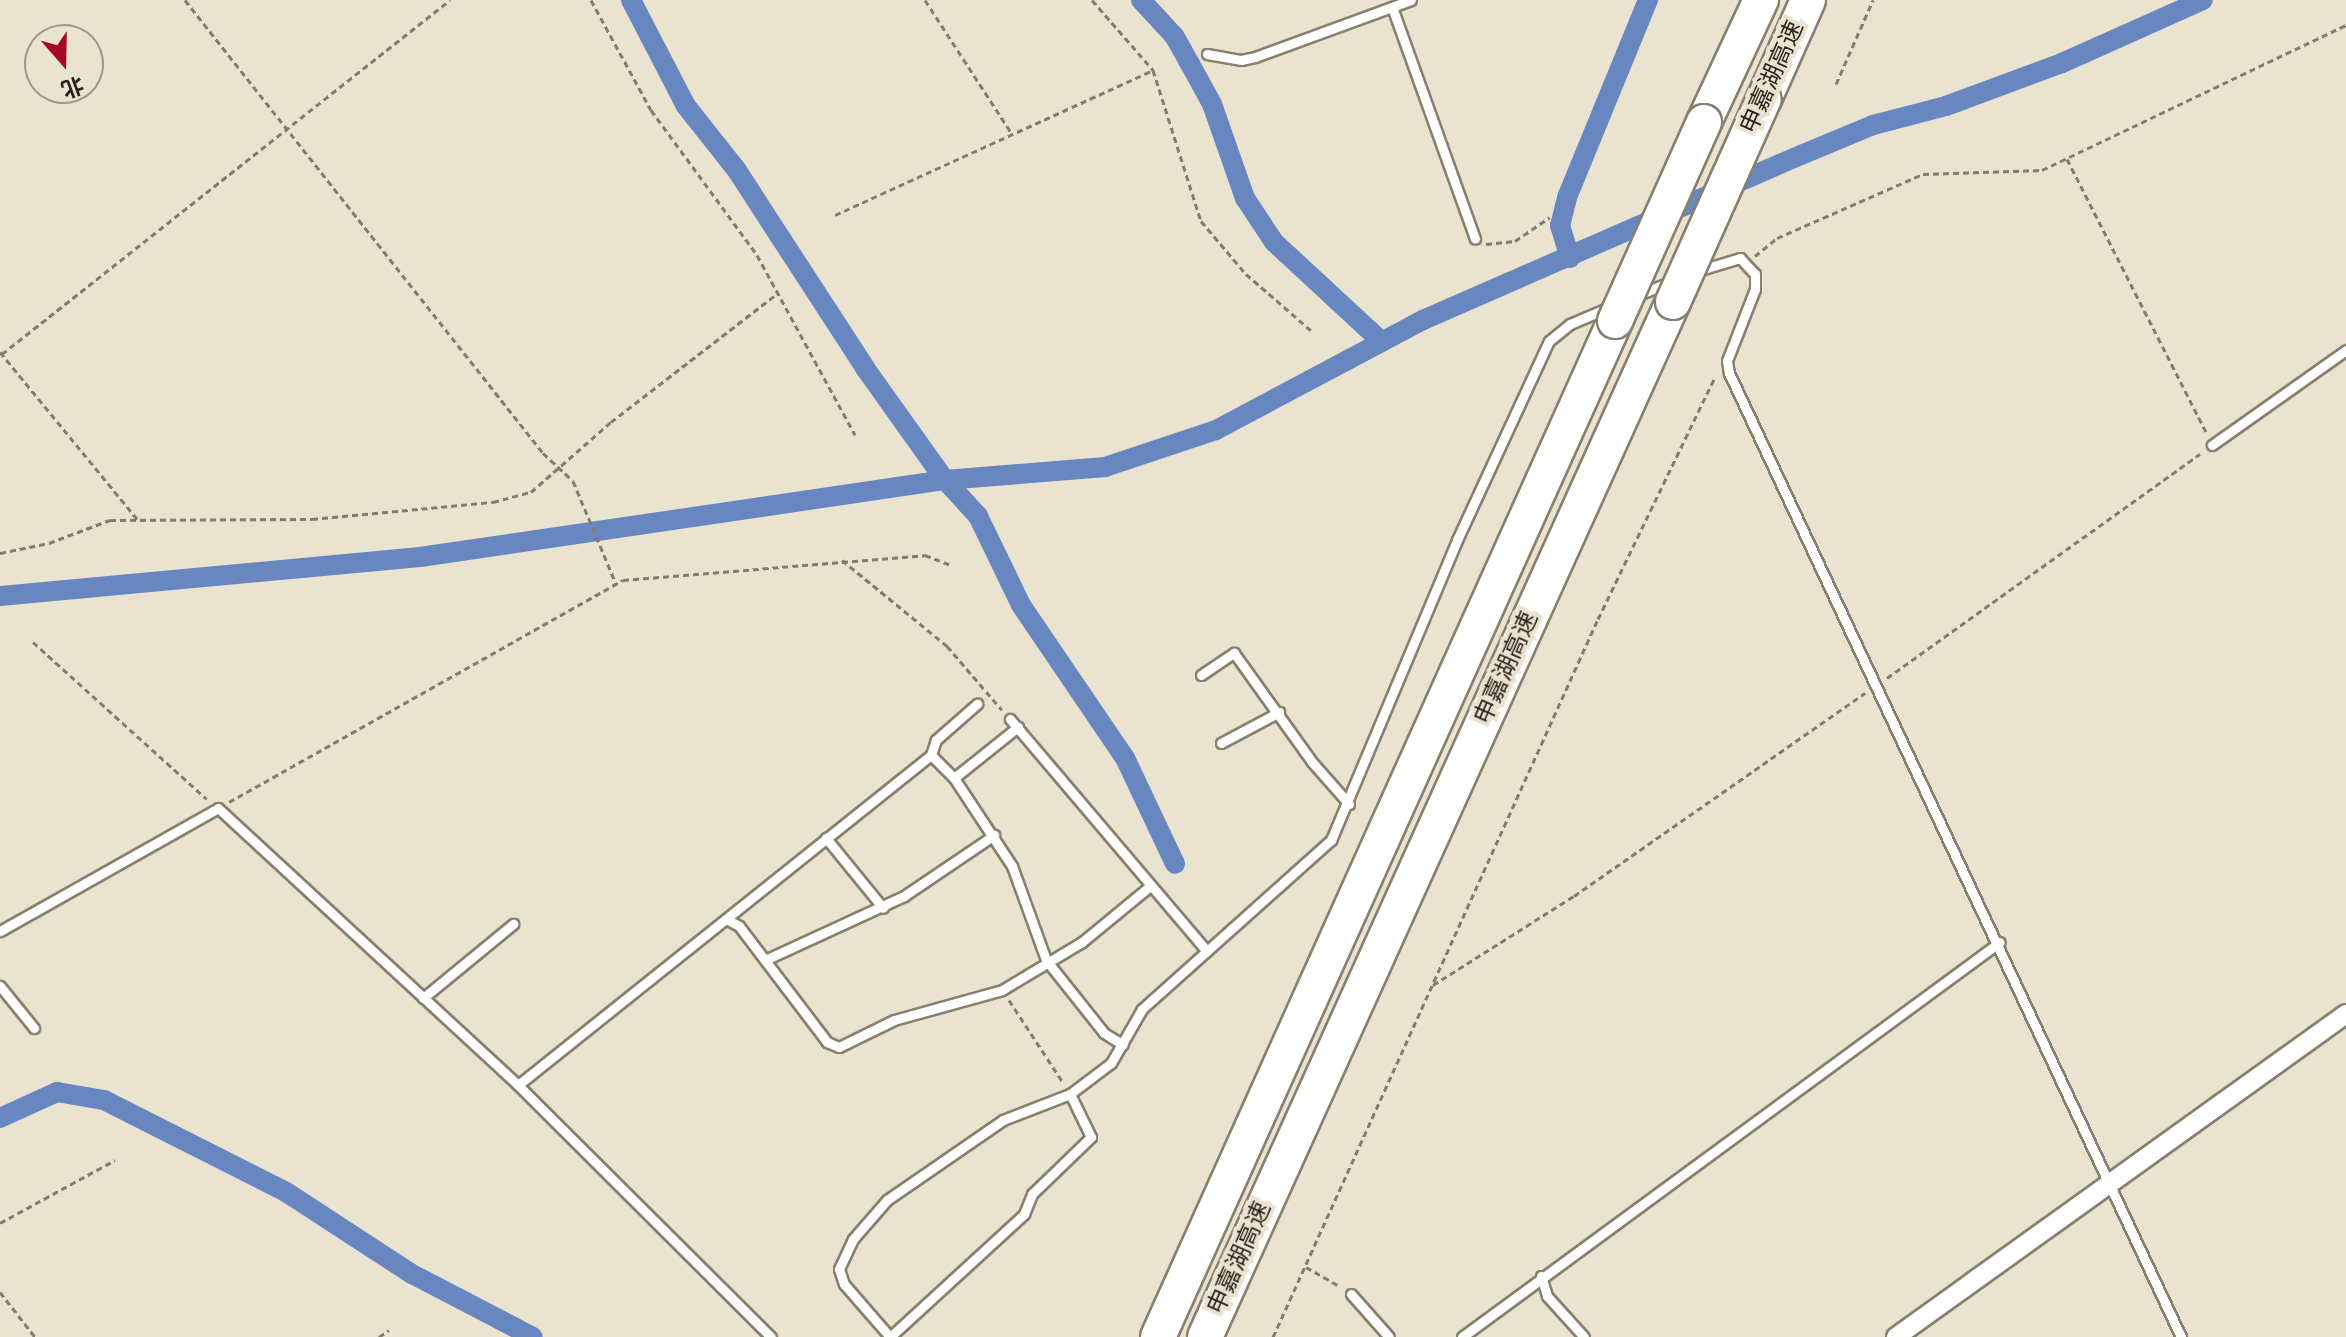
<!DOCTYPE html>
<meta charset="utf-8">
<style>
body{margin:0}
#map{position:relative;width:2346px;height:1337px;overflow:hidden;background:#eae3d0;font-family:Overpass,"Noto Sans SC",sans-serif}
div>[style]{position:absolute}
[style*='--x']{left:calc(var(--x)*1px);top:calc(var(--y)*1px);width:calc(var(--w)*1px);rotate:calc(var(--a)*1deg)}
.canal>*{height:20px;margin:-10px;padding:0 10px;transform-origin:10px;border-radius:10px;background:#6886c0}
.path>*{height:3px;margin-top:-1.5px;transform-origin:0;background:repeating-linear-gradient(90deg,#817c6f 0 6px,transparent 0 10px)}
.roads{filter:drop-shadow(2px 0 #86806e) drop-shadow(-2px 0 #86806e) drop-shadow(0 2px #86806e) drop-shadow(0 -2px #86806e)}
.service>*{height:9px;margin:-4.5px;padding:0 4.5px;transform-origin:4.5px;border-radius:4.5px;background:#fff}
.minor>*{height:18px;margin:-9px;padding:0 9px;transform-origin:9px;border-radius:9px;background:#fff}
.motorway>*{height:34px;margin:-17px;padding:0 17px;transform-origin:17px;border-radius:17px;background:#fff}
.bridges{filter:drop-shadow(2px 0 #86806e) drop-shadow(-2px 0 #86806e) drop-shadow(0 2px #86806e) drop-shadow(0 -2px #86806e)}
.motorway-bridge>*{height:34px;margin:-17px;padding:0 17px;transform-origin:17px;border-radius:17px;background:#fff}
span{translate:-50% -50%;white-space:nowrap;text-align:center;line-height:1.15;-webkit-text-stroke:8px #eae3d0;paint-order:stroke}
.street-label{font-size:24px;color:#27241d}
.north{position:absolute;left:24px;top:24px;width:80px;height:80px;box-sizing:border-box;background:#eae3d0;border:2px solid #9c9788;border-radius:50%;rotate:160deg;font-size:22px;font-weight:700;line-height:32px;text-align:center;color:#27241d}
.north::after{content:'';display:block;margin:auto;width:28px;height:36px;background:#a50a24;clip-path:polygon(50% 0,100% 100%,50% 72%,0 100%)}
</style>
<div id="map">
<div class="canal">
<i style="--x:631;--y:0;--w:119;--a:62.6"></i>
<i style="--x:686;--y:106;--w:80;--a:51.6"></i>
<i style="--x:736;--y:169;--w:237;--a:57"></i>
<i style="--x:865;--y:368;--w:138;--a:54.5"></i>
<i style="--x:945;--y:480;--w:49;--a:47.5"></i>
<i style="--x:978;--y:516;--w:99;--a:64.2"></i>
<i style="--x:1021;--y:605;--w:185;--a:55.8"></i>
<i style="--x:1125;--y:758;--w:117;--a:64.7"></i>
<i style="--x:1141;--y:0;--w:50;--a:47.4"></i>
<i style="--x:1175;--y:37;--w:29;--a:61"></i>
<i style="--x:1189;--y:62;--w:48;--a:61.3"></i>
<i style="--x:1212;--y:104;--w:100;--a:70.7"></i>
<i style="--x:1245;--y:198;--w:53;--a:56.6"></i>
<i style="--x:1274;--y:242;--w:147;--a:42.8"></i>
<i style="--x:1570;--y:258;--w:34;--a:-107"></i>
<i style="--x:1560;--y:226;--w:32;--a:-76"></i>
<i style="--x:1568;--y:195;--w:211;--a:-67.7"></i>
<i style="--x:0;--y:596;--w:422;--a:-5.3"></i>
<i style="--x:420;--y:557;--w:531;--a:-8.34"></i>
<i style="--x:945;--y:480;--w:161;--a:-4.6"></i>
<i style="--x:1105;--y:467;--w:117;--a:-18.4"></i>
<i style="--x:1216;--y:430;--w:234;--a:-28"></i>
<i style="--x:1423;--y:320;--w:412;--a:-23.6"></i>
<i style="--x:1801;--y:155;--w:78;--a:-22.6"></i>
<i style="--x:1873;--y:125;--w:75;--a:-14.6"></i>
<i style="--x:1946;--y:106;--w:124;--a:-20.3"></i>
<i style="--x:2062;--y:63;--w:154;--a:-24.1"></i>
<i style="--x:0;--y:1118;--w:63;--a:-24.5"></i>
<i style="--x:57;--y:1092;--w:48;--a:9.7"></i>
<i style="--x:104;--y:1100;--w:204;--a:26.8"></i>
<i style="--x:286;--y:1192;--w:150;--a:33.1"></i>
<i style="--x:412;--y:1274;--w:136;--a:27.5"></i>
</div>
<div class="path">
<i style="--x:185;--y:0;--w:577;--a:51.68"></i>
<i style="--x:543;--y:453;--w:41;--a:43"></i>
<i style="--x:573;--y:481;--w:112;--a:67.3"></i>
<i style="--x:591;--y:0;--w:125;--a:61.4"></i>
<i style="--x:651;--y:110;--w:180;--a:53.8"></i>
<i style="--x:757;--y:255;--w:205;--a:61.4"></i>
<i style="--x:925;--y:0;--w:160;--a:57"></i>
<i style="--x:1092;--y:0;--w:93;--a:48.9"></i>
<i style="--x:1153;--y:70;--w:158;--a:72.4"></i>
<i style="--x:1201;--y:221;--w:70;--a:49.7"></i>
<i style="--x:1246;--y:274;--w:89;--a:40.9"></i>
<i style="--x:1836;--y:84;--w:92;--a:-66.2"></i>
<i style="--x:2067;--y:159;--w:309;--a:63"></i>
<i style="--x:835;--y:215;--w:349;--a:-24.5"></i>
<i style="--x:1486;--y:244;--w:29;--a:-6"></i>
<i style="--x:1515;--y:241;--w:42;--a:-34.4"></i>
<i style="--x:1755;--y:256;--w:28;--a:-39"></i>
<i style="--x:1777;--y:238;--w:159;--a:-23.7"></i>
<i style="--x:1923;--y:174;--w:119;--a:-1.9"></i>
<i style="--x:2042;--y:170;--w:337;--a:-25.5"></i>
<i style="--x:0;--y:352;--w:219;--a:50.6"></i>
<i style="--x:2;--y:354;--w:571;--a:-38.32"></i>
<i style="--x:0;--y:553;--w:50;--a:-11.5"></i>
<i style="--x:49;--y:543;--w:65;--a:-20.7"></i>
<i style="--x:110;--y:520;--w:202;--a:-0.3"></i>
<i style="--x:312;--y:519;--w:182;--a:-5.4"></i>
<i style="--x:493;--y:502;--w:39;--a:-15"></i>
<i style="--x:531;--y:492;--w:106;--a:-41.2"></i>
<i style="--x:611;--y:422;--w:212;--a:-37.7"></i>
<i style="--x:842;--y:560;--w:136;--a:39.3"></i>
<i style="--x:947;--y:646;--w:84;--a:49.3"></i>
<i style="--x:33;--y:642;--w:234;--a:42.1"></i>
<i style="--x:1887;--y:678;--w:385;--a:-35.6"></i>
<i style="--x:229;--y:802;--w:452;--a:-29.4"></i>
<i style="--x:623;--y:580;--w:303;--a:-4.7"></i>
<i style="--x:925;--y:555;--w:28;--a:21"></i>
<i style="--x:1433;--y:985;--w:167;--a:-32.3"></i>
<i style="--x:1574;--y:896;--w:355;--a:-34.9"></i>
<i style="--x:1009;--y:1000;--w:97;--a:56.8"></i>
<i style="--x:0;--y:1223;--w:131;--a:-28.7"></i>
<i style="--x:1306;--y:1267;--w:40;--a:29.7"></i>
<i style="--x:0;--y:1292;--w:57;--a:52.1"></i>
<i style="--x:379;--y:1337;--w:12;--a:-35"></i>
<i style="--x:1273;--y:1337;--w:788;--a:-65.65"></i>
<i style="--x:1598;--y:619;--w:269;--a:-64.2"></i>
</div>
<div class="roads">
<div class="service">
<i style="--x:1392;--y:7;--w:246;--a:70.3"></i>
<i style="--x:1207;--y:54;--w:35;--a:10"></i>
<i style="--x:1241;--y:60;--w:14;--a:-12"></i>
<i style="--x:1255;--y:57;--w:166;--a:-20.1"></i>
<i style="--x:1697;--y:271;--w:45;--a:-16.8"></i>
<i style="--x:1740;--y:258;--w:22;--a:47"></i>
<i style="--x:1755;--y:274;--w:15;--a:90"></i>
<i style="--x:1755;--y:289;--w:77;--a:111.3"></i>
<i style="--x:1727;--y:361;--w:12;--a:81"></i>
<i style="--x:1729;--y:373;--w:1065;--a:64.88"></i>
<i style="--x:1638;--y:295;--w:38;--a:-22"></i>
<i style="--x:2212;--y:445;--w:164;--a:-35.3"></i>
<i style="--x:1201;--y:675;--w:40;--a:-34"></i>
<i style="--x:1234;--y:653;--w:134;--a:54.4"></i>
<i style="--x:1312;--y:762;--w:56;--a:48.6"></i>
<i style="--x:1010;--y:719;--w:303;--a:49.7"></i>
<i style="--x:1221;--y:743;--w:66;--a:-28.1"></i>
<i style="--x:931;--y:755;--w:33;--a:45"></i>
<i style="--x:954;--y:778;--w:105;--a:56.6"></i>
<i style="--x:1012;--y:866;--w:100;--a:70.1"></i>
<i style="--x:1046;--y:960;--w:93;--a:51.5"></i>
<i style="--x:1104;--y:1033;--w:22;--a:32"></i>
<i style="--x:954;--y:778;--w:82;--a:-38.6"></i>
<i style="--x:826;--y:838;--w:90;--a:50.8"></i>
<i style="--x:726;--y:919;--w:15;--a:28"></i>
<i style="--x:739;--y:926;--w:146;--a:52.8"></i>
<i style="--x:827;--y:1042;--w:13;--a:23"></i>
<i style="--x:839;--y:1047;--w:61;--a:-26.1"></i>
<i style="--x:894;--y:1020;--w:112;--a:-15.5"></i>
<i style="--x:1002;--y:990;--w:93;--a:-31"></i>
<i style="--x:1082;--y:942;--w:88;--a:-39.5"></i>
<i style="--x:0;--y:931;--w:250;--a:-29.4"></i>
<i style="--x:218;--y:808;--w:408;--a:42.7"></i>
<i style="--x:518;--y:1085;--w:357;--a:44.9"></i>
<i style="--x:765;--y:960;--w:153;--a:-24.7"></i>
<i style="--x:904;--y:896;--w:109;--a:-34.1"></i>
<i style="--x:0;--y:986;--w:54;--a:51"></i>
<i style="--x:423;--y:998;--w:117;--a:-39.4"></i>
<i style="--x:518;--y:1085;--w:529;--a:-38.63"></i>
<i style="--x:931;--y:755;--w:16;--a:-72"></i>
<i style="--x:936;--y:740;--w:55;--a:-41.3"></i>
<i style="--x:1070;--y:1094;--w:72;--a:158.8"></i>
<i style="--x:1003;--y:1120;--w:141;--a:145.4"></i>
<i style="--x:887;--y:1200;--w:52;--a:131.1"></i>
<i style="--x:853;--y:1239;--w:33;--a:115"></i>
<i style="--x:839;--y:1269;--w:16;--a:72"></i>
<i style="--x:844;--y:1284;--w:70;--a:49"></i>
<i style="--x:890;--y:1337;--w:182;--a:-42.5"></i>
<i style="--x:1024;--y:1214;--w:22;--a:-68"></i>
<i style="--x:1032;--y:1194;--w:82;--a:-44"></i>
<i style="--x:1091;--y:1137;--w:48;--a:-116"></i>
<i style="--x:1070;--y:1094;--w:51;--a:-37.1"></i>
<i style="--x:1111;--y:1063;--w:62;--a:-60.1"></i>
<i style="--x:1142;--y:1009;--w:254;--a:-41.8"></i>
<i style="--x:1331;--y:840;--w:325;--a:-67.2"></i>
<i style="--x:1457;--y:540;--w:219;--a:-65.2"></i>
<i style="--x:1549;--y:341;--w:27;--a:-39"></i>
<i style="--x:1570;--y:324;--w:43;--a:-23"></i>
<i style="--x:1541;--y:1276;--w:21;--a:73"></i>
<i style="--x:1547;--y:1296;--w:55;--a:47.9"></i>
<i style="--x:1351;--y:1294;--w:57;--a:48.5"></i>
<i style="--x:1462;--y:1337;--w:667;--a:-36.29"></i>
</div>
<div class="minor">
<i style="--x:1896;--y:1337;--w:554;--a:-35.67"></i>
</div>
<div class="motorway">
<i style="--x:1764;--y:99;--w:108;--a:-66"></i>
<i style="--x:1704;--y:122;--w:135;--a:-65"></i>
<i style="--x:1158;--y:1337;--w:1114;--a:-65.78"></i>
<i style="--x:1205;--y:1337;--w:1136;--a:-65.67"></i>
</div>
</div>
<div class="bridges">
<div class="motorway-bridge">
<i style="--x:1673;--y:302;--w:222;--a:-65.9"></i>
<i style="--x:1615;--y:321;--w:218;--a:-65.9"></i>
</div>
</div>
<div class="street-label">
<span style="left:1774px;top:78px;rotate:-66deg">申嘉湖高速</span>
<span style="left:1508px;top:669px;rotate:-66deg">申嘉湖高速</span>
<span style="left:1241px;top:1259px;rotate:-66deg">申嘉湖高速</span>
</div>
<div class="north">北</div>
</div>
